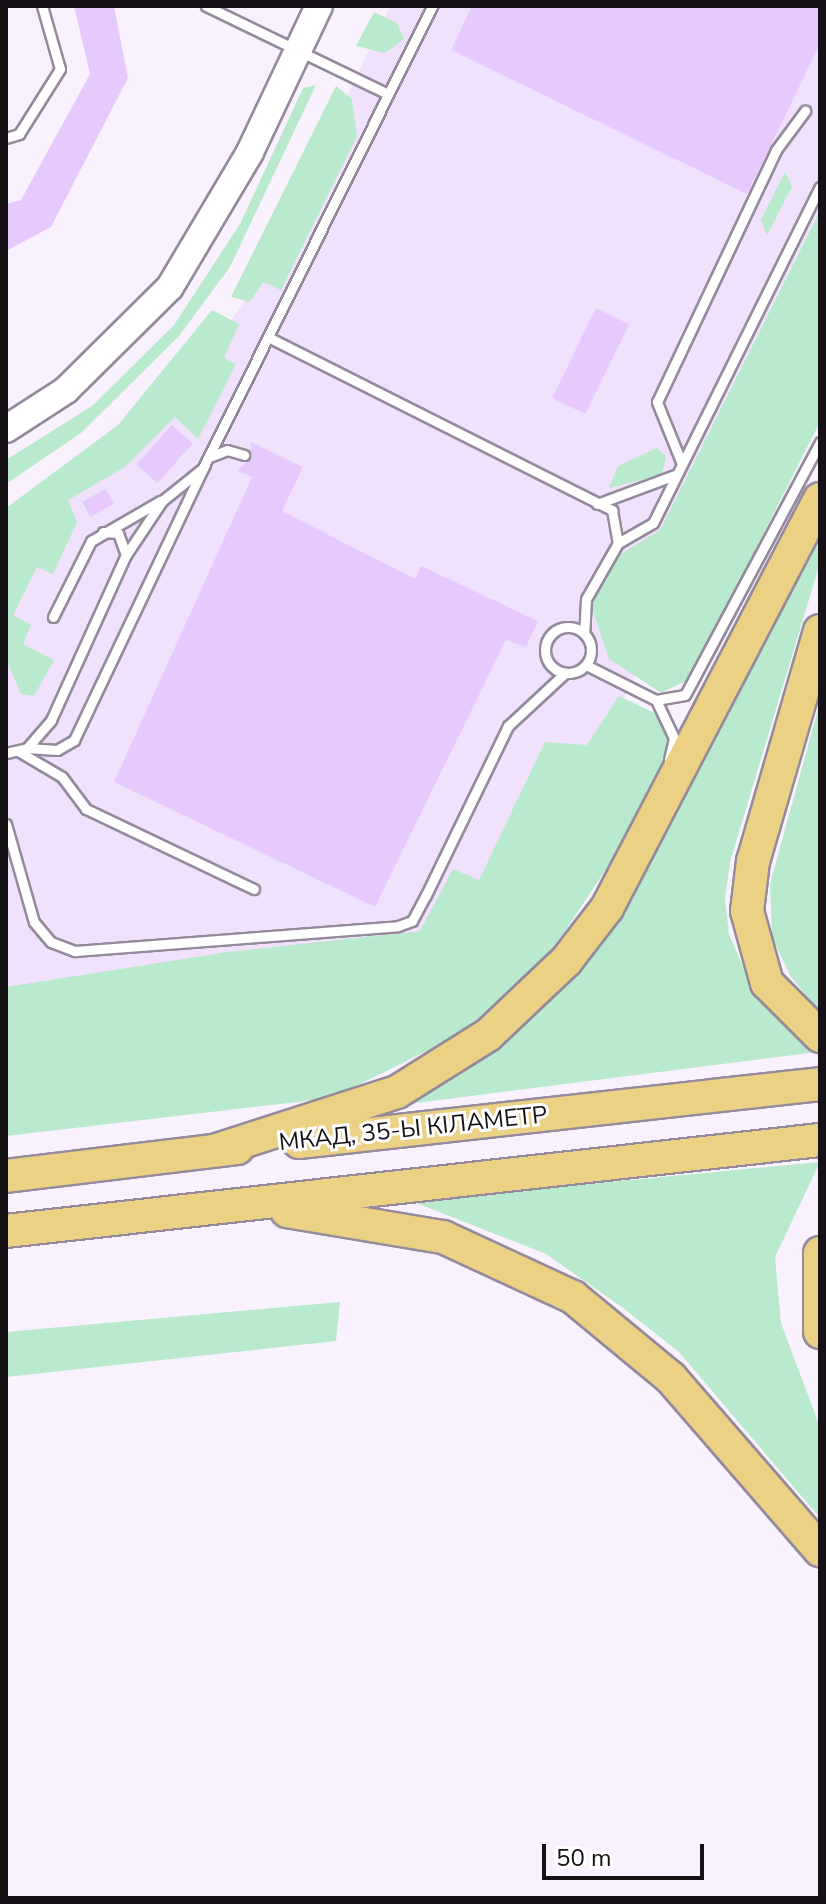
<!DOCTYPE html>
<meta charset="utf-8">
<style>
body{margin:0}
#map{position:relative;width:826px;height:1904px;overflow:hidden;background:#f9f2fe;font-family:"Nunito Sans",sans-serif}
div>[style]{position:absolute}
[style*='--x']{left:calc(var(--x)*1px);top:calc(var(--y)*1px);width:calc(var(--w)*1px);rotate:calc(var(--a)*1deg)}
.built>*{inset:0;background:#f0e2fc}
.green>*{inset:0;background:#b9eacd}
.building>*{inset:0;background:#e7cafd;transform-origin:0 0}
.roads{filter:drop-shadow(2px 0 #948a9c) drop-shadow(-2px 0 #948a9c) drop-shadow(0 2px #948a9c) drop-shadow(0 -2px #948a9c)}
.lane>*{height:9px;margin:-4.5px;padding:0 4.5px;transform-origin:4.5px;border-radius:4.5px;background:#fff}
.lane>.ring{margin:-4.5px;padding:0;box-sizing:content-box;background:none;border:9px solid #fff;border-radius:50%}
.secondary>*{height:26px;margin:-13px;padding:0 13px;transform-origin:13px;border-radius:13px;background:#fff}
.highway>*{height:32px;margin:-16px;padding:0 16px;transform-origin:16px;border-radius:16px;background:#ebd183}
span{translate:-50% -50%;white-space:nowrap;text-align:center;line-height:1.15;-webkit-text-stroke:6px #fff;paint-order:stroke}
.street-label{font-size:24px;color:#151117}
.frame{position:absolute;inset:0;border:8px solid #151117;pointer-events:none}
.scale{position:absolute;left:542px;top:1844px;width:162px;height:36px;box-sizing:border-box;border:4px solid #151117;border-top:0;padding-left:10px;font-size:24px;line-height:28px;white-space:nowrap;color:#151117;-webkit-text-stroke:6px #fff;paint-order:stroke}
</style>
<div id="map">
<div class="built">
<i style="clip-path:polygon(390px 6px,820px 6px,820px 297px,529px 894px,482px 940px,24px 1041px,6px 975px,6px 517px,200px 366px,259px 280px)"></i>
</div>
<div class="green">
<i style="clip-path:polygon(374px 12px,397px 23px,404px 39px,385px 53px,356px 46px)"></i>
<i style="clip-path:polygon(316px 85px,230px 267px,179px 336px,81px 433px,6px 484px,6px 460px,92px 406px,174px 325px,240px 224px,303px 88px)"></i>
<i style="clip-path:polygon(336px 86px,352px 99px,357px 136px,281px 290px,263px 282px,250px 302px,231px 297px)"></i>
<i style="clip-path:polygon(785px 172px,792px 187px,767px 235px,761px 220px)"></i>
<i style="clip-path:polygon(820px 211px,820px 422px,690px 679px,661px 693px,609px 659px,591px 605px,608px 562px,660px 530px)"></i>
<i style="clip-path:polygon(212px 310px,239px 324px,224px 358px,236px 364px,198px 439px,175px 417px,125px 467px,68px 500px,77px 522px,53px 574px,37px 567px,13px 615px,31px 625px,23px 644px,54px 660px,34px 696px,21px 694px,6px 659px,6px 508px,118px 425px)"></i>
<i style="clip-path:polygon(657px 448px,666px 456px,662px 475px,609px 488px,618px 466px)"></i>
<i style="clip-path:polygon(820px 526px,820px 563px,730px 862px,725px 898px,729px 934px,745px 971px,769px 1009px,817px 1052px,401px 1105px,546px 1001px)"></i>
<i style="clip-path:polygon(619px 696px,661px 716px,672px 739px,669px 753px,626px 839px,563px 934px,525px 981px,455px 1037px,332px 1098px,6px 1136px,6px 987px,228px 952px,420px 931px,453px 869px,479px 880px,545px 742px,587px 745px)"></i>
<i style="clip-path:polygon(820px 702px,820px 1012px,791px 977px,772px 937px,770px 884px)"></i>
<i style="clip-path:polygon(820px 1162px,775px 1257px,781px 1323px,820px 1427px,820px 1518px,679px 1352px,623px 1308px,546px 1254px,411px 1201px)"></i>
<i style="clip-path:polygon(340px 1302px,336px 1341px,6px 1377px,6px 1332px)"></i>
</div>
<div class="building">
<i style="clip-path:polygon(74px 6px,114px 6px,128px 78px,51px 227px,6px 251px,6px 204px,21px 200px,90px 74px)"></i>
<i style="clip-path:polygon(472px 6px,820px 6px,820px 44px,747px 194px,451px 50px)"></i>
<i style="left:596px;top:308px;width:37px;height:100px;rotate:26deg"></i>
<i style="left:172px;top:425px;width:28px;height:53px;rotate:42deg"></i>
<i style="clip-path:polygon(251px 442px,303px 467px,282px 511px,415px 579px,421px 566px,538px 621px,526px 647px,506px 640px,375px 907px,114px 782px,252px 477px,237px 471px,251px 458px)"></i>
<i style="left:106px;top:489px;width:17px;height:27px;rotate:62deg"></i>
</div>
<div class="roads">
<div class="lane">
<i style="--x:206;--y:6;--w:202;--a:25.8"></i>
<i style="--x:6;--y:138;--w:14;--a:-17"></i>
<i style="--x:19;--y:134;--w:77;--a:-57.8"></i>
<i style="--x:60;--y:69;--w:66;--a:-105.9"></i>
<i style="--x:272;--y:339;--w:381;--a:26.7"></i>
<i style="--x:612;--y:510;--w:34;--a:80"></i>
<i style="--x:618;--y:543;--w:64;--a:119.7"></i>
<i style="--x:586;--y:599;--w:33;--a:93"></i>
<i style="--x:209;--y:457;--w:19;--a:-21"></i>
<i style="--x:227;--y:450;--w:18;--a:16"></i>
<i style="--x:682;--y:464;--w:67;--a:-112"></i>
<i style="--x:657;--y:402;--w:279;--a:-64.7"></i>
<i style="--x:776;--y:150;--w:49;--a:-53.4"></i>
<i style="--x:597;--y:504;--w:83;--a:-20.4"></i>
<i style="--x:103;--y:532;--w:15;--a:4"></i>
<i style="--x:118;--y:533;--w:23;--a:70"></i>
<i style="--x:618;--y:543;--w:40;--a:-29.7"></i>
<i style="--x:653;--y:523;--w:375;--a:-63.6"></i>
<i style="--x:53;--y:617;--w:85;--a:-63.4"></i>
<i style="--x:91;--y:541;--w:80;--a:-30.1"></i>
<i class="ring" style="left:545px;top:627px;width:37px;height:37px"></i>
<i style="--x:586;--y:665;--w:78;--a:26.6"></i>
<i style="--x:656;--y:700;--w:29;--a:-10"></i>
<i style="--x:685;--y:695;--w:287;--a:-61.9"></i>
<i style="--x:656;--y:700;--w:42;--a:64.7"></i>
<i style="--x:674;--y:738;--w:22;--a:103"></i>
<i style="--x:27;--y:748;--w:30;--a:4"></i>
<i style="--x:57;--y:750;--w:20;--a:-30"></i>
<i style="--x:74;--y:740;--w:298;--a:-64.6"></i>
<i style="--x:18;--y:751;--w:51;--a:30.6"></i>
<i style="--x:62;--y:777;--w:40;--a:53"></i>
<i style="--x:86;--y:809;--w:186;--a:25.5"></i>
<i style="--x:6;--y:753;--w:22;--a:-13"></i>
<i style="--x:27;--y:748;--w:37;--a:-49"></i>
<i style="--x:51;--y:720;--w:181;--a:-65.6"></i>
<i style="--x:126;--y:555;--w:65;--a:-56.3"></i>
<i style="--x:162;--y:501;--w:53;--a:-38.8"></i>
<i style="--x:203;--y:468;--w:516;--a:-63.63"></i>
<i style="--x:6;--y:824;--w:102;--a:74.1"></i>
<i style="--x:34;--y:922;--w:26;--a:50"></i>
<i style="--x:51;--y:942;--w:26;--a:21"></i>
<i style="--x:75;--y:951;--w:324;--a:-4.4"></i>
<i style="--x:398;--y:926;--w:15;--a:-20"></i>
<i style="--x:412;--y:921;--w:30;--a:-62"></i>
<i style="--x:426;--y:895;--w:188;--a:-64.1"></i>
<i style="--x:508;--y:726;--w:78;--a:-42.9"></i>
</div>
<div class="secondary">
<i style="--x:6;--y:429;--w:72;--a:-33"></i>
<i style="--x:66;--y:390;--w:146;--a:-44.7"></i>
<i style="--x:170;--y:287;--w:157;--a:-59.3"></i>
<i style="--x:250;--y:152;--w:161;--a:-64.7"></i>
</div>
<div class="highway">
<i style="--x:820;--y:631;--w:240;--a:106.2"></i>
<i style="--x:753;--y:861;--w:50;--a:96.8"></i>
<i style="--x:747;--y:911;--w:75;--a:74.5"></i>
<i style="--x:767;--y:983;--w:75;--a:45"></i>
<i style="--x:299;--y:1142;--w:524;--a:-6.35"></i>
<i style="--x:217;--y:1150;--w:189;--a:-17.9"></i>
<i style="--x:397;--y:1092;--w:107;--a:-32.1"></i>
<i style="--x:488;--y:1035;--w:108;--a:-43.5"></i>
<i style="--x:566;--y:961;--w:67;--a:-52.3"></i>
<i style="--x:607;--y:908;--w:461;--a:-62.5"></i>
<i style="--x:6;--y:1176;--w:233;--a:-6.9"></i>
<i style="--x:287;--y:1211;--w:158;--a:9.5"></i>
<i style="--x:443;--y:1237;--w:143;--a:24.8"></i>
<i style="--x:573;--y:1297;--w:127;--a:39.6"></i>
<i style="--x:671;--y:1378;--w:228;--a:49.1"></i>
<i style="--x:6;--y:1231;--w:819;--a:-6.38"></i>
<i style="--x:820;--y:1253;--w:79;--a:90"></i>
</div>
</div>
<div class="street-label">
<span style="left:413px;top:1129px;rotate:-6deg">МКАД, 35-Ы КІЛАМЕТР</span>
</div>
<div class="frame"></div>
<div class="scale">50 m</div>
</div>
